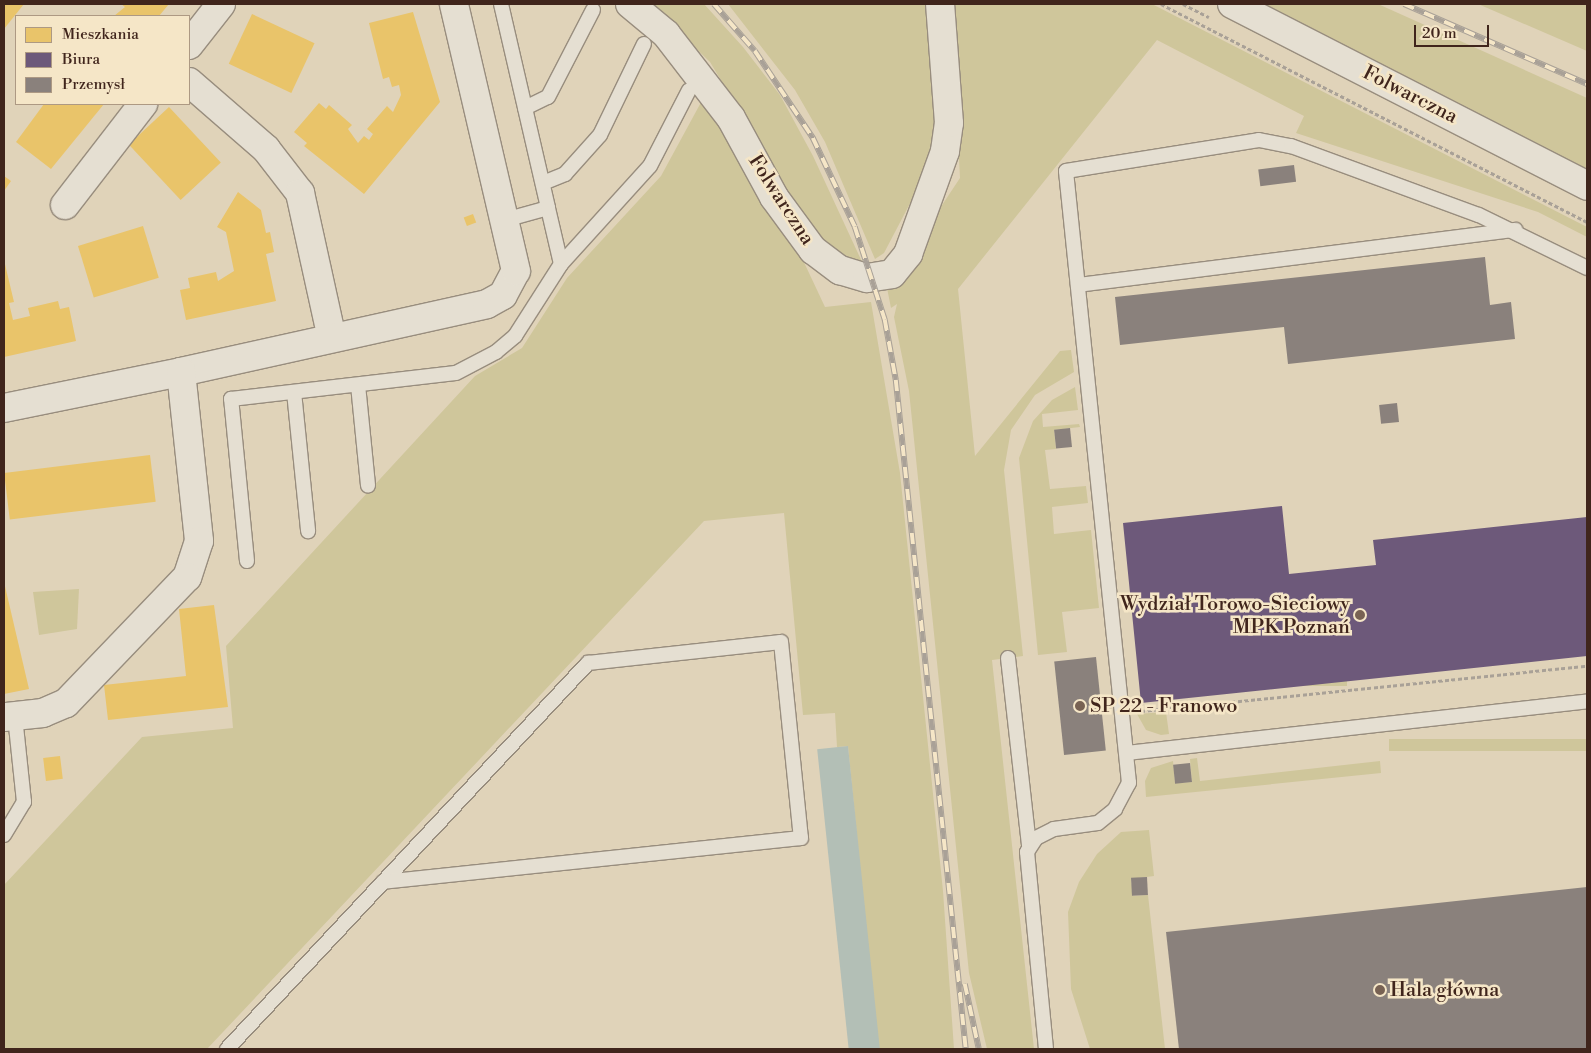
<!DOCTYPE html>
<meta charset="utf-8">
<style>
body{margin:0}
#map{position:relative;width:1591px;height:1053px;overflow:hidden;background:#e0d3b9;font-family:"Libre Bodoni",serif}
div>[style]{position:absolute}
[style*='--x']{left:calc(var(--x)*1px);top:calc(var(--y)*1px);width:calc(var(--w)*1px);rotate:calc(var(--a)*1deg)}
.green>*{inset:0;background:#cfc69b;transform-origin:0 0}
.water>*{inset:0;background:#b3bfb6;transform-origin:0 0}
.homes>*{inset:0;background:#e9c46a;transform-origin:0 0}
.offices>*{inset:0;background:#6d597a}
.industry>*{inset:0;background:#8a817c;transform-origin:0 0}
.path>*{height:3px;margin-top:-1.5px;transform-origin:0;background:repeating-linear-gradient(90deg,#a9a197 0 4px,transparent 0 6.5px)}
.roads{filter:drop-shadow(1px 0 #988d7e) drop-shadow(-1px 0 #988d7e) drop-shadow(0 1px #988d7e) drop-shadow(0 -1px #988d7e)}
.service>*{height:14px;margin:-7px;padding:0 7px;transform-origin:7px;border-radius:7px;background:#e5dfd2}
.minor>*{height:28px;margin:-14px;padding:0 14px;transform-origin:14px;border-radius:14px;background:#e5dfd2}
.tertiary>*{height:28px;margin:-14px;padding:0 14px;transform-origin:14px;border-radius:14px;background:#e5dfd2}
.rail>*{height:5.5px;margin-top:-2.75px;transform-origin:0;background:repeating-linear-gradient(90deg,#f5e6c7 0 11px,#a9a197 0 22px);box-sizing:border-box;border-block:1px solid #a9a197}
.dots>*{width:14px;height:14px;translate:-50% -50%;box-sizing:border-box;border:2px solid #f5e6c7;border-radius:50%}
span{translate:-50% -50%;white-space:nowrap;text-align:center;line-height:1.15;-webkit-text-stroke:5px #f5e6c7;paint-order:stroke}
.street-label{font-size:20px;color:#40251c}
.poi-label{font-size:20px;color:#40251c}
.right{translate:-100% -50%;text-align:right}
.left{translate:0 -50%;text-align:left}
.frame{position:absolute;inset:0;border:5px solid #40251c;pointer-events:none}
.legend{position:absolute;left:15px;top:15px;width:175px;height:90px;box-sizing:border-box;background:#f5e6c7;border:1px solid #ad9983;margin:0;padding:6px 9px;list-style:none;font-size:15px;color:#40251c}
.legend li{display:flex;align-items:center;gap:10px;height:25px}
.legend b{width:25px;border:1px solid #ad9983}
.scale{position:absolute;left:1414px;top:25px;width:75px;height:22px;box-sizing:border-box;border:2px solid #40251c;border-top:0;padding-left:6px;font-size:15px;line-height:18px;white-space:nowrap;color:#40251c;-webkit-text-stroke:4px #f5e6c7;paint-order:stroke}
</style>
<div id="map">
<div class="green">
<i style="clip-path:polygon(650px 4px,704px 4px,743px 47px,780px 95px,813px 156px,863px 264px,842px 257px,815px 236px,710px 62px)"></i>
<i style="clip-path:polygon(728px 4px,929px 4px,937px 130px,916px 192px,884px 253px,875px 259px,825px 142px,795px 90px)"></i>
<i style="clip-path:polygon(951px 4px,1152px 4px,1587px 227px,1587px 237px,1538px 212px,1296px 133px,1304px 116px,1157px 40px,958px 289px,975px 456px,1060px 351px,1071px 350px,1074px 372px,1035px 395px,1011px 430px,1004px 470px,1023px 656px,992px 660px,1034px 1049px,987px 1049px,969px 973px,909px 391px,894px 317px,897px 304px,891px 308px,887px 288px,960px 178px)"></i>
<i style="clip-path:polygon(1265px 4px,1378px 4px,1587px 98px,1587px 169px)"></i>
<i style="clip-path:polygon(1478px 4px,1587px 4px,1587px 51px)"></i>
<i style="clip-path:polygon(705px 95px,794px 241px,825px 307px,871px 302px,900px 473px,943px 891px,954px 1049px,878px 1049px,848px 746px,837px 747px,835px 713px,803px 715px,784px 513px,704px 521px,207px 1049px,4px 1049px,4px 885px,142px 737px,233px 728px,226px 646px,475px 376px,522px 348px,567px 278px,661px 176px)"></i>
<i style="clip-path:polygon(1075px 387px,1078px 410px,1042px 414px,1043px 427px,1079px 424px,1080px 427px,1054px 430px,1056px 449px,1045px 450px,1050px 489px,1086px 486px,1088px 503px,1052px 507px,1054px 534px,1091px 530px,1099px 608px,1062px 612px,1067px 652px,1038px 655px,1019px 458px,1033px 421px,1052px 400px)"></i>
<i style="clip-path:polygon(79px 589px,77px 629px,39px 635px,33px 592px)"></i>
<i style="left:1347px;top:681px;width:5px;height:207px;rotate:90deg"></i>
<i style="clip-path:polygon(1166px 712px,1169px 734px,1161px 735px,1146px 730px,1137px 714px)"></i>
<i style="left:1587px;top:739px;width:12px;height:198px;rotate:90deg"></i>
<i style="clip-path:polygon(1197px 758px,1200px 781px,1380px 761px,1381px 773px,1146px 797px,1145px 781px,1151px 768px,1173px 761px,1175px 783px,1192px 782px,1190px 759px)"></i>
<i style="clip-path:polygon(1149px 830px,1154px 876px,1131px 879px,1133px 896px,1148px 895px,1165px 1049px,1090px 1049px,1071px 989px,1068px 912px,1079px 882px,1097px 854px,1121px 832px)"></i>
</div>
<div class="water">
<i style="left:848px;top:746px;width:304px;height:31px;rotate:84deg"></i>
</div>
<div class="homes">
<i style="clip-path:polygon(4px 4px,24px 4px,4px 29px)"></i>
<i style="clip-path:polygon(121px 4px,169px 4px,159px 16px,114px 16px,125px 7px)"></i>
<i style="clip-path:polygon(413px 12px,440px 102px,364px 194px,304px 146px,307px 143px,294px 132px,319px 103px,326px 109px,329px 105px,352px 125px,348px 129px,358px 143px,364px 136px,369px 140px,373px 134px,367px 129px,387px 106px,393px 112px,401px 95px,399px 85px,392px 87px,389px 77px,383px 79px,369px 23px)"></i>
<i style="left:252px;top:14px;width:69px;height:55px;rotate:25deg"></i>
<i style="clip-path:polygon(44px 104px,104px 104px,51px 169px,16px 142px)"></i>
<i style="left:169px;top:107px;width:76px;height:55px;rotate:47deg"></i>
<i style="clip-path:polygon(4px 176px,11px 181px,4px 191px)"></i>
<i style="clip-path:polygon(238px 192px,261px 210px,266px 233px,270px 232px,274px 252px,266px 254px,276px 301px,186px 320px,180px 290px,190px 288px,188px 278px,216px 272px,218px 281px,234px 271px,226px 232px,217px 227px)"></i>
<i style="left:473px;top:214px;width:9px;height:10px;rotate:69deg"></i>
<i style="left:143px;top:226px;width:54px;height:68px;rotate:73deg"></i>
<i style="clip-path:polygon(4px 260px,14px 302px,9px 303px,13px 320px,30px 316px,28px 308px,58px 301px,60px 309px,69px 307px,76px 341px,4px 357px)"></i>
<i style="left:150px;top:455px;width:47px;height:147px;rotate:83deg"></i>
<i style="clip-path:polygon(4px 582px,29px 689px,4px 694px)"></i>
<i style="clip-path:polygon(214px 605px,228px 707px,108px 720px,104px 685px,186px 676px,179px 609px)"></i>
<i style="left:60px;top:756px;width:23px;height:17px;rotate:83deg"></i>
</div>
<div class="offices">
<i style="clip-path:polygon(1282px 506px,1289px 574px,1376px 565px,1373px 540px,1587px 517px,1587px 656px,1141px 703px,1123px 523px)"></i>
</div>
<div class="industry">
<i style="left:1294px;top:165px;width:17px;height:36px;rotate:83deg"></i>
<i style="clip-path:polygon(1485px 257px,1490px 305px,1511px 302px,1515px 339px,1288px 364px,1284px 327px,1120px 345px,1115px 297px)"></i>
<i style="left:1397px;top:403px;width:19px;height:18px;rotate:84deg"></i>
<i style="left:1070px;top:428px;width:19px;height:16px;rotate:84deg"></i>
<i style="left:1096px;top:657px;width:94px;height:42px;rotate:84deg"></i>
<i style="left:1190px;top:763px;width:19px;height:17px;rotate:84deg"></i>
<i style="left:1147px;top:877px;width:18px;height:16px;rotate:87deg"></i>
<i style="clip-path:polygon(1587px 887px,1587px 1049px,1179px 1049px,1166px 932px)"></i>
</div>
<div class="path">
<i style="--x:1161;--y:4;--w:479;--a:27.1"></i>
<i style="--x:1183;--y:4;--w:29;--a:27"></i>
<i style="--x:1141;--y:711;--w:448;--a:-5.8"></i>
</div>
<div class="roads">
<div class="service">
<i style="--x:501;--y:4;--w:209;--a:77"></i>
<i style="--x:548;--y:208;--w:45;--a:164.4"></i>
<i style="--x:525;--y:108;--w:25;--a:-26"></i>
<i style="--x:548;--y:97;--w:98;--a:-62.7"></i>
<i style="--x:543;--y:183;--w:24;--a:-22"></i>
<i style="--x:565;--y:174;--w:52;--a:-48.1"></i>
<i style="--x:600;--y:135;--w:101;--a:-64.2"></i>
<i style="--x:561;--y:264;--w:132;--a:-47.8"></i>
<i style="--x:650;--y:166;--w:85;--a:-62.8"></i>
<i style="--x:1078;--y:285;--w:441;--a:-7.2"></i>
<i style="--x:358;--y:385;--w:101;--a:84.3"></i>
<i style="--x:294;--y:392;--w:140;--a:84.2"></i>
<i style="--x:247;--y:561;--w:163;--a:-95.6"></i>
<i style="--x:231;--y:399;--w:226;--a:-6.6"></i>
<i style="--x:456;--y:373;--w:45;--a:-27.7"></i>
<i style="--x:496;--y:352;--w:25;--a:-40"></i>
<i style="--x:515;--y:336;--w:85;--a:-57.4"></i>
<i style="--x:561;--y:264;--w:57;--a:-103.1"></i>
<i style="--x:1008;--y:658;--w:189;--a:83.6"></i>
<i style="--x:1127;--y:753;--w:463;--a:-6.4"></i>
<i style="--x:4;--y:835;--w:39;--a:-59"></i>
<i style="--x:24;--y:802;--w:86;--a:-96"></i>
<i style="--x:227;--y:1049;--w:529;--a:-46.92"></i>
<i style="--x:588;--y:663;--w:194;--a:-6.2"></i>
<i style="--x:781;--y:642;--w:197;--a:84.2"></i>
<i style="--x:801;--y:838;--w:420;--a:174"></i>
<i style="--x:1046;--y:1049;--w:198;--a:-95.5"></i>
<i style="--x:1027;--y:852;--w:17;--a:-57"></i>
<i style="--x:1036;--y:838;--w:20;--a:-27"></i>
<i style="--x:1054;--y:829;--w:44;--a:-7.8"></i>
<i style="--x:1098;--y:823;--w:22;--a:-39"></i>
<i style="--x:1115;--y:809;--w:30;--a:-62"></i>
<i style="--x:1129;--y:783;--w:615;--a:-95.88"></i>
<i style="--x:1066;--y:171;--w:195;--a:-9.1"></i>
<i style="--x:1259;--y:140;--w:33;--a:11"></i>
<i style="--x:1291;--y:146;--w:200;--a:20.2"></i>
<i style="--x:1479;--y:215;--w:120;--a:26.1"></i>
</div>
<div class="minor">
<i style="--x:630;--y:4;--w:47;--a:39.8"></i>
<i style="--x:666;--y:34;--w:106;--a:52.3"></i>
<i style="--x:731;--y:118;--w:90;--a:61.4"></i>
<i style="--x:774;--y:197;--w:66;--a:53.7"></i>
<i style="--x:813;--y:250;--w:34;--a:37"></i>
<i style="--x:840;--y:270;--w:28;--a:17"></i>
<i style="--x:867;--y:278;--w:25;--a:-9"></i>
<i style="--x:892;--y:274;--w:26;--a:-51"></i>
<i style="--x:908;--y:254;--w:109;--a:-70.2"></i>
<i style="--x:945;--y:151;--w:28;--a:-82"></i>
<i style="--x:949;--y:123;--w:119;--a:-94.3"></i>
<i style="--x:189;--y:45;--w:52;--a:-52"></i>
<i style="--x:189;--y:82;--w:102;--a:41"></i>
<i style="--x:266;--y:149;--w:56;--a:52.3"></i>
<i style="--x:300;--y:193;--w:148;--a:77.6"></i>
<i style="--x:65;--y:205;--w:128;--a:-52.3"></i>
<i style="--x:181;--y:372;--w:313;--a:-12.5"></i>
<i style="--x:487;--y:304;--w:18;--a:-29"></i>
<i style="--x:503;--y:295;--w:27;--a:-62"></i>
<i style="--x:516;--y:271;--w:274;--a:-103.1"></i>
<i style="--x:4;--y:408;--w:181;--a:-11.5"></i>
<i style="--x:181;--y:372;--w:170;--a:83.9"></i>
<i style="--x:199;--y:541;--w:38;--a:108"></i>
<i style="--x:187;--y:577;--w:175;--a:133.8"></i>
<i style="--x:66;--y:703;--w:25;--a:157"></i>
<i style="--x:43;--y:713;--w:39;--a:174"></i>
</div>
<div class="tertiary">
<i style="--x:1232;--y:4;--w:399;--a:27.1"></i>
</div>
</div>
<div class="rail">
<i style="--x:714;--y:4;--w:62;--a:48.9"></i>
<i style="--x:755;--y:51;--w:105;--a:56.3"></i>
<i style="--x:813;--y:138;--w:98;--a:64.7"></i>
<i style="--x:855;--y:227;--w:98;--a:72.1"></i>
<i style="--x:885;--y:320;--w:61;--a:79.6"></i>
<i style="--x:896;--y:380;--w:673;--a:84.03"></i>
<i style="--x:1404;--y:4;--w:200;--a:23.6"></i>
<i style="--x:965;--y:984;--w:66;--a:77.8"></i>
</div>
<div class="dots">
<i style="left:1360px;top:615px;background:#786253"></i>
<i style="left:1080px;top:706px;background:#786253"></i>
<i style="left:1380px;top:990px;background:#786253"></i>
</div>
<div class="street-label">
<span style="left:1410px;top:95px;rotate:27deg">Folwarczna</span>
<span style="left:781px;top:200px;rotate:57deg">Folwarczna</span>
</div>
<div class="poi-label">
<span class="right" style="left:1350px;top:616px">Wydział Torowo-Sieciowy<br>MPK Poznań</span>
<span class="left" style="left:1090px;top:706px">SP 22 - Franowo</span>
<span class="left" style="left:1390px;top:990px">Hala główna</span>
</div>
<div class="frame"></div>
<ul class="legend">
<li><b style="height:14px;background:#e9c46a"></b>Mieszkania</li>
<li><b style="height:14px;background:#6d597a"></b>Biura</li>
<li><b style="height:14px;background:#8a817c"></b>Przemysł</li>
</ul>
<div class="scale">20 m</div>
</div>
